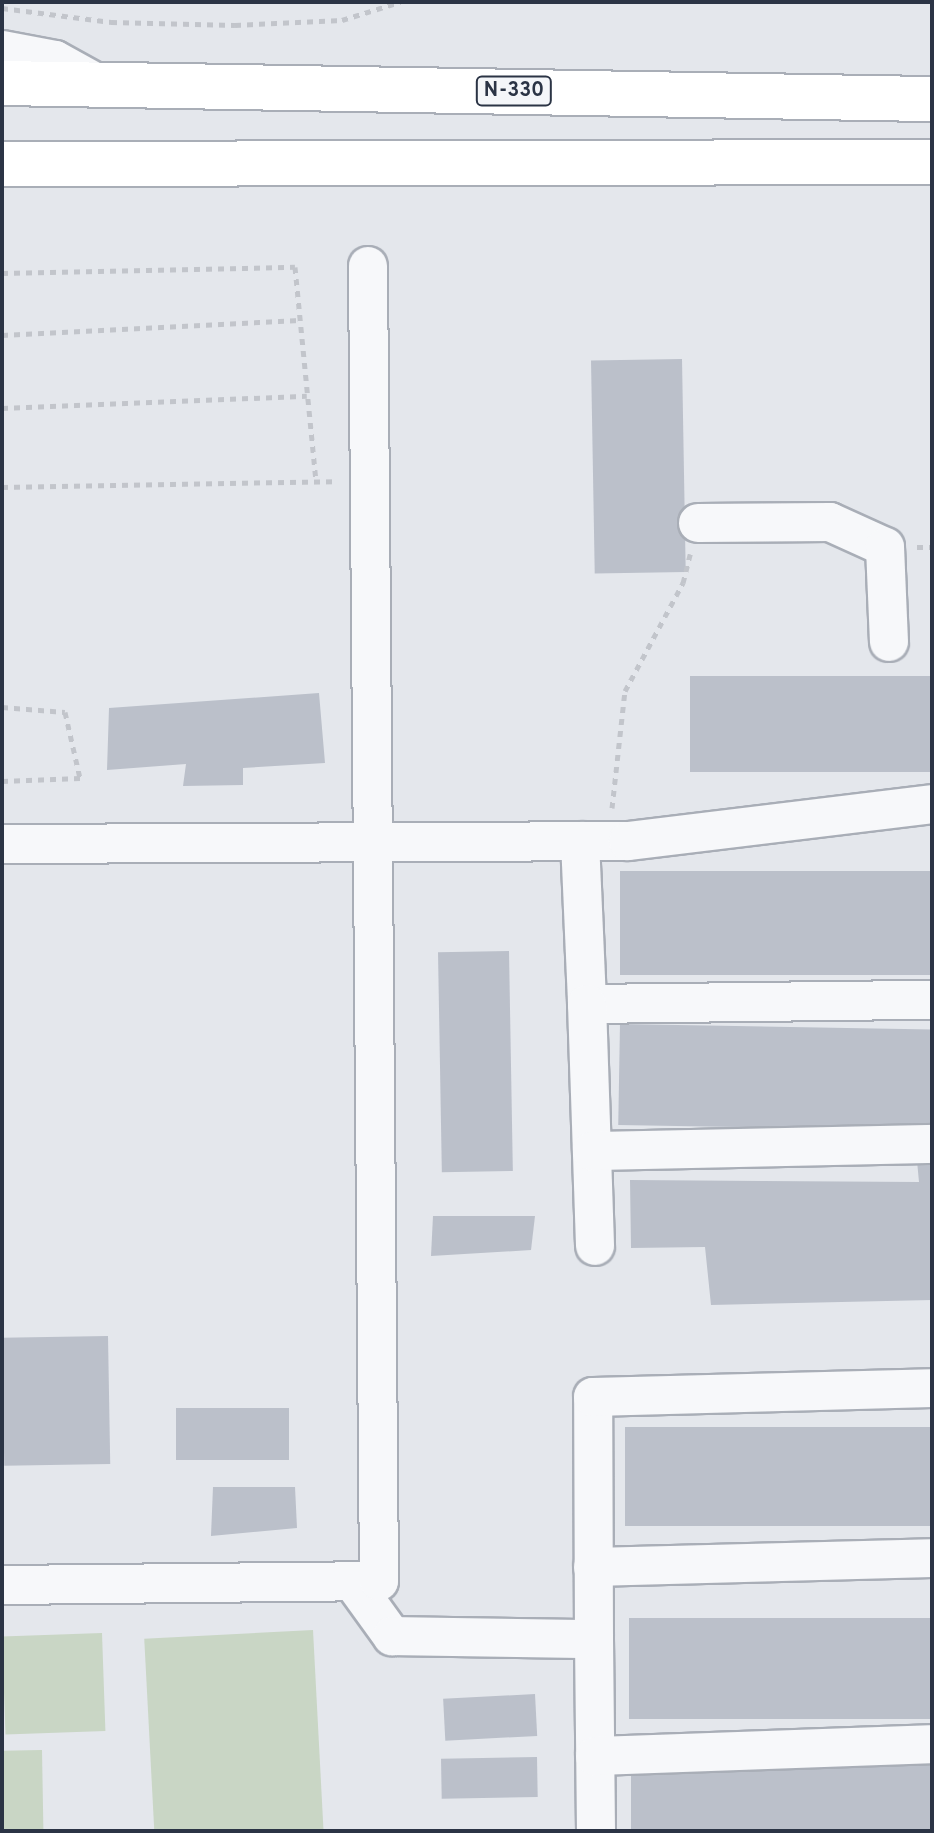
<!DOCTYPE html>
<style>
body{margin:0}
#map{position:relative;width:934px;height:1833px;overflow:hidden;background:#e4e7ec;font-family:Overpass,sans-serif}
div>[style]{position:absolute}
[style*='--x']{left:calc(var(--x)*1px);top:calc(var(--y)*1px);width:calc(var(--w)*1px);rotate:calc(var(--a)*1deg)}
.green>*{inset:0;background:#c9d6c5;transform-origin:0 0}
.building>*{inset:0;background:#bbc0ca;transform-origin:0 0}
.path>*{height:5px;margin-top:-2.5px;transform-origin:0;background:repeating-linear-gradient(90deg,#c2c5cb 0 6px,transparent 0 12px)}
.roads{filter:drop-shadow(2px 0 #a9aeb7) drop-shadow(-2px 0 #a9aeb7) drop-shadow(0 2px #a9aeb7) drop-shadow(0 -2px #a9aeb7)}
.minor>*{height:38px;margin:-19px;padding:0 19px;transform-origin:19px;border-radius:19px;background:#f7f8fa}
.highway>*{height:44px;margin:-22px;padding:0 22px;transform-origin:22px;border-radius:22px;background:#fff}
span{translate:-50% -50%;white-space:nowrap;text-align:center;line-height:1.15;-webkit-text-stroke:6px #f4f6f9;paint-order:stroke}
.shield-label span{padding:2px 6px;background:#f4f6f9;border:2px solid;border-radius:6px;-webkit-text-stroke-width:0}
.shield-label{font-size:20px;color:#2b3445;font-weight:700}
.frame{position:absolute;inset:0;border:4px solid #2b3445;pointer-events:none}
</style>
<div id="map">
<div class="green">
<i style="left:313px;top:1630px;width:201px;height:169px;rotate:87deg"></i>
<i style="left:102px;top:1633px;width:98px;height:100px;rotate:88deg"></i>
<i style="left:42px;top:1750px;width:81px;height:40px;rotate:89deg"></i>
</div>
<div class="building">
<i style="left:682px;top:359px;width:213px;height:91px;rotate:89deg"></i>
<i style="left:932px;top:676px;width:96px;height:242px;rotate:90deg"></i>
<i style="clip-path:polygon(319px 693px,325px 763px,243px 768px,243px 785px,183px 786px,186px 764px,107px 770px,109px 708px)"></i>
<i style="left:932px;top:871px;width:104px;height:312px;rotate:90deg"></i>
<i style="left:509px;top:951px;width:220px;height:71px;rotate:89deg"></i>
<i style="left:620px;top:1024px;width:312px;height:101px;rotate:1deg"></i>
<i style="clip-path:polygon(917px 1161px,932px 1161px,932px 1300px,711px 1305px,705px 1247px,631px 1248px,630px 1180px,919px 1182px)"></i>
<i style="clip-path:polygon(433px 1216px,535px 1216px,531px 1250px,431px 1256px)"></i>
<i style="left:108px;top:1336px;width:128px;height:106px;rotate:89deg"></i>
<i style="left:289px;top:1408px;width:52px;height:113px;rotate:90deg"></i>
<i style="left:932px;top:1427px;width:99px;height:307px;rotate:90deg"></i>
<i style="clip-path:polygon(213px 1487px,295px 1487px,297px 1528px,211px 1536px)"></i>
<i style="left:932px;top:1618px;width:101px;height:303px;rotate:90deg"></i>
<i style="left:535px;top:1694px;width:42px;height:92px;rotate:87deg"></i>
<i style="left:537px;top:1757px;width:40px;height:96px;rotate:89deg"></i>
<i style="left:932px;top:1764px;width:67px;height:301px;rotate:90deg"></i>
</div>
<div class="path">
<i style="--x:2;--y:8;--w:110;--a:7.3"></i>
<i style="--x:111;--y:22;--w:124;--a:1.4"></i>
<i style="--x:235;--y:25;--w:107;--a:-2.7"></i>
<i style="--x:342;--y:20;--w:61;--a:-17.2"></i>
<i style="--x:2;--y:273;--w:293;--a:-1.2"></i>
<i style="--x:295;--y:267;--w:216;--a:84.4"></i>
<i style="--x:2;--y:335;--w:298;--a:-2.9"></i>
<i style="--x:2;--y:408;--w:305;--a:-2.3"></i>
<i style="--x:2;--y:487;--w:335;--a:-1"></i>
<i style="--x:917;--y:547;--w:15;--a:0"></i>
<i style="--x:2;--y:707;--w:63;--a:4.5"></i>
<i style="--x:65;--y:712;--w:68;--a:77.2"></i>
<i style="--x:80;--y:778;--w:78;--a:177.8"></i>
<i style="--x:612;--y:808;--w:118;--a:-83.7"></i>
<i style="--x:625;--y:691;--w:123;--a:-61.8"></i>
<i style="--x:683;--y:583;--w:30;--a:-76"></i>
</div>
<div class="roads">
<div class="minor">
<i style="--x:2;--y:50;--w:54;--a:10.7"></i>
<i style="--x:55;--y:60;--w:48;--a:28.7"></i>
<i style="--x:698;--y:523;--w:132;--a:-0.4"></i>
<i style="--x:830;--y:522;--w:60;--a:24.4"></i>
<i style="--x:885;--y:547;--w:95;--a:87.6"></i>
<i style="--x:580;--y:841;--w:163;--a:87.5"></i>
<i style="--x:587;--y:1004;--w:345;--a:-0.7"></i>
<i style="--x:2;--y:844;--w:626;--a:-0.27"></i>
<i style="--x:628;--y:841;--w:306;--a:-6.9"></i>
<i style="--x:587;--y:1004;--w:242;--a:88.1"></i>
<i style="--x:592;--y:1151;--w:340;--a:-1.2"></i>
<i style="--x:593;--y:1567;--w:339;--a:-1.5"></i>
<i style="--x:353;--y:1582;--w:67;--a:54.2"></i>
<i style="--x:392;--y:1636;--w:202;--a:0.9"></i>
<i style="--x:594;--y:1639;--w:242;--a:-90.2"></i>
<i style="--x:593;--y:1397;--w:339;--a:-1.5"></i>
<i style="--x:2;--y:1585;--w:377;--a:-0.6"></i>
<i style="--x:379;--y:1581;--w:1315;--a:-90.48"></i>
<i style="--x:594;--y:1639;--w:192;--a:89.4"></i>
<i style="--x:595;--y:1756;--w:337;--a:-2"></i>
</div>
<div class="highway">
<i style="--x:2;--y:83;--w:930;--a:0.99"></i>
<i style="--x:2;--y:164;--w:930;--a:-0.12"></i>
</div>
</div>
<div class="shield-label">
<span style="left:514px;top:91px">N-330</span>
</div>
<div class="frame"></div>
</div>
